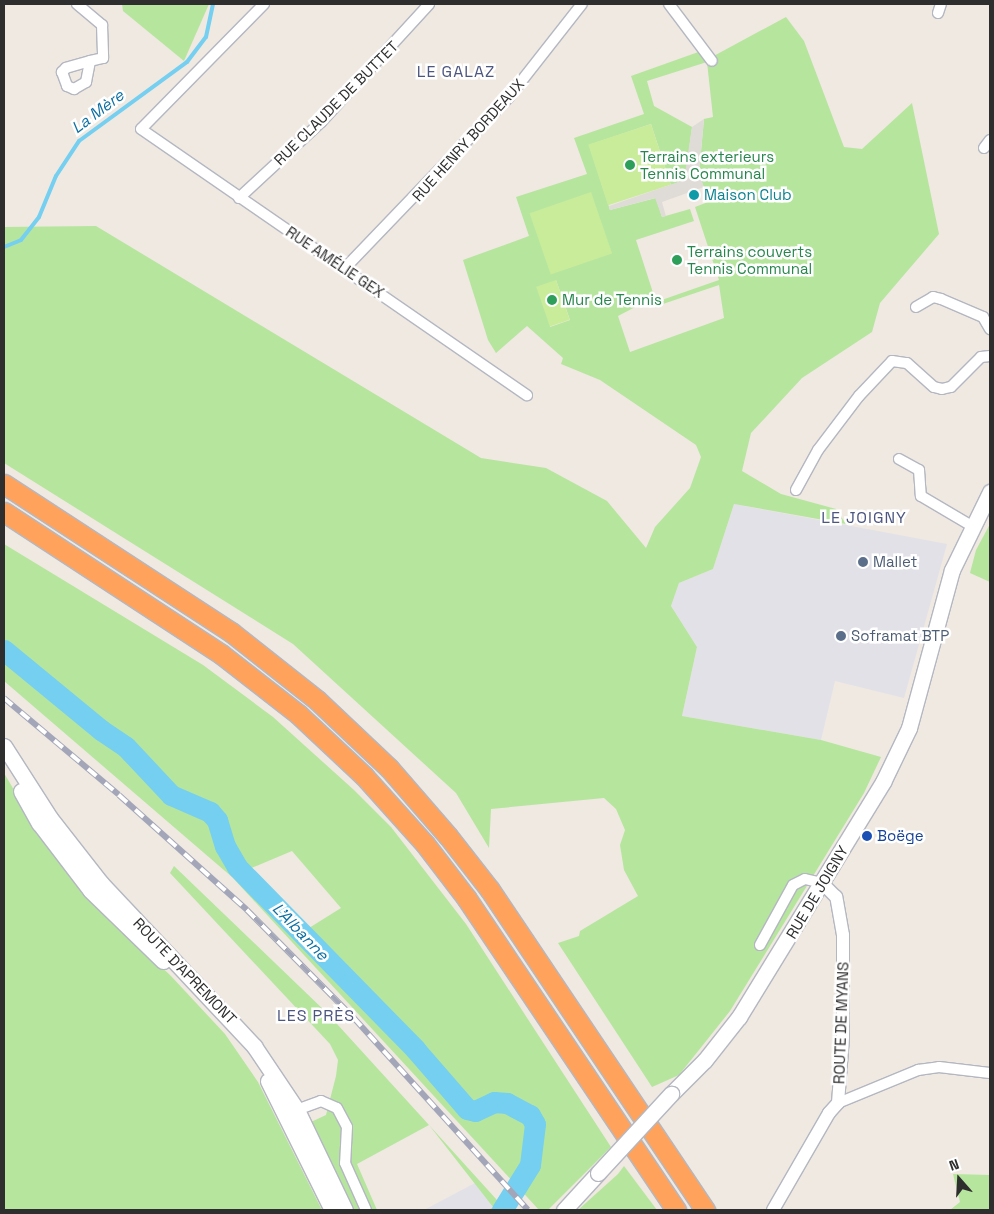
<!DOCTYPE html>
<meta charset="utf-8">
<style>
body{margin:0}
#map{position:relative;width:994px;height:1214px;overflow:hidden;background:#efe9e1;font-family:"Space Grotesk",sans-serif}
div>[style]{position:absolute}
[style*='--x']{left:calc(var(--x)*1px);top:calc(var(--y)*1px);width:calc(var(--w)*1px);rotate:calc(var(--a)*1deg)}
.industrial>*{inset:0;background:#e3e1e8}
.green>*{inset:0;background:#b6e59e}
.pitch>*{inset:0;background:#c9ec9a;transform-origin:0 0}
.plaza>*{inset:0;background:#dfdcd8}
.stream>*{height:4px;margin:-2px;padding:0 2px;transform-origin:2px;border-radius:2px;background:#75cff0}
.river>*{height:21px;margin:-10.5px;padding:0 10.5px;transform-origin:10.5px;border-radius:10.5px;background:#75cff0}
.roads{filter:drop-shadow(1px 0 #b4b7c1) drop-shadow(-1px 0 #b4b7c1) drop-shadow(0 1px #b4b7c1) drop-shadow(0 -1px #b4b7c1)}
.minor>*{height:10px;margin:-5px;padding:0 5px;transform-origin:5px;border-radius:5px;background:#fff}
.tertiary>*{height:12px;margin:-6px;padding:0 6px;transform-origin:6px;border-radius:6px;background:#fff}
.secondary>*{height:15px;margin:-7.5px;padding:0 7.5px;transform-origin:7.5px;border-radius:7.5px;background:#fff}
.motorway>*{height:19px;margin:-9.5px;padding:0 9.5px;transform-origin:9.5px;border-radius:9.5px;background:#ffa35c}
.rail>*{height:5.5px;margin-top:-2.75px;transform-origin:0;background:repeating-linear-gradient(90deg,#fff 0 11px,#a3a6b8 0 22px);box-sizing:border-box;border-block:1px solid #a3a6b8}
.bridges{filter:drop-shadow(1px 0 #b4b7c1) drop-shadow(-1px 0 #b4b7c1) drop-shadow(0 1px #b4b7c1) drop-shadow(0 -1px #b4b7c1)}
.secondary-bridge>*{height:15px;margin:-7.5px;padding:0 7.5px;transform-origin:7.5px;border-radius:7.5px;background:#fff}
.dots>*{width:14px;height:14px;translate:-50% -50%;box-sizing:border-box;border:2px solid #fff;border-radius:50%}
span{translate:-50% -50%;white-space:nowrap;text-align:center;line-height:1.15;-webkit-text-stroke:5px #fff;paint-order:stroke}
.street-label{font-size:15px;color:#2e2e2e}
.leisure-label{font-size:15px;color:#27864d}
.left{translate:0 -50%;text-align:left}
.culture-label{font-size:15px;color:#0d838f}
.service-label{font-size:15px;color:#4e5e75}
.transit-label{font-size:15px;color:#164399}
.neighbourhood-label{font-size:16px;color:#4d5680;letter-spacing:1px}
.water-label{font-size:16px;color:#0d6fa3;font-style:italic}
.frame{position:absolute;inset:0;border:5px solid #2e2e2e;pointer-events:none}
.north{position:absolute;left:934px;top:1154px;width:50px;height:50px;-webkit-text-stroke:4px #fff;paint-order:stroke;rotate:341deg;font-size:14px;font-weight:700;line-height:20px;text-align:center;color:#2e2e2e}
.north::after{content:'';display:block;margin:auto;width:18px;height:22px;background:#2e2e2e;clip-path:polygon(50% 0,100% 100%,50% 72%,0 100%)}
</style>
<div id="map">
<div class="industrial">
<i style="clip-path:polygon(734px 504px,947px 544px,904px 698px,835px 681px,821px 740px,682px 716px,697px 647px,671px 606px,679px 583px,713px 569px)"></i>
<i style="clip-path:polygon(475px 1183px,494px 1207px,489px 1210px,424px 1210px)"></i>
</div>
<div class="green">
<i style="clip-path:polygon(122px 4px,209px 4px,184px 61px,123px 11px)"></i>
<i style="clip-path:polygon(evenodd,786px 17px,804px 41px,844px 147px,862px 149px,912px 103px,939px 234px,880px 303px,872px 332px,802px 378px,751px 433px,742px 471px,781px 494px,836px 509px,846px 524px,734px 504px,713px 569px,679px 583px,671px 606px,697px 647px,682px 716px,821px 740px,881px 757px,864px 793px,730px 1011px,679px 1075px,652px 1087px,558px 943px,579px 936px,580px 931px,638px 896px,624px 870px,620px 845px,625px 830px,616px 809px,604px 798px,491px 809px,489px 848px,456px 793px,293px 644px,4px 463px,4px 227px,96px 226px,481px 458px,546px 468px,607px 501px,646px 548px,655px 527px,690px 488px,701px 457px,696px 445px,600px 380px,561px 364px,563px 358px,527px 326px,496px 353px,488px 340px,463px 260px,529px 236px,516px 197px,587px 174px,574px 138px,644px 114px,631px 76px,704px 50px,710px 58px,786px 17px,707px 62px,713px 117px,704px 119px,699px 173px,708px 202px,695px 207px,719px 280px,656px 302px,636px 240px,694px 221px,690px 209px,662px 217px,656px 198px,610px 210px,589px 145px,651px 124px,671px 185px,685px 180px,692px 127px,654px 106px,647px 81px,707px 62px,786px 17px,556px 280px,570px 320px,550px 327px,556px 280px,786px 17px,719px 285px,724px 318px,630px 352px,618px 316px,641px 304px,657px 306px,719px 285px)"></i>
<i style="clip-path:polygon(990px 524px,990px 582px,970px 573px,976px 550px)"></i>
<i style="clip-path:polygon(evenodd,4px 544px,203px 665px,273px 717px,354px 790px,391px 827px,466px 924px,611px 1147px,548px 1210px,539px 1210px,232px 877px,4px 681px,4px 544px,292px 851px,341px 908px,309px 928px,249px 869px,292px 851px)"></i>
<i style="clip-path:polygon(4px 773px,41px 836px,94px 904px,171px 976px,225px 1034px,258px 1082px,322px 1210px,4px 1210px)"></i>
<i style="clip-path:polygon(174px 866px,327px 1013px,429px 1125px,506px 1210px,489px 1210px,493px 1207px,429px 1125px,357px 1164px,377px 1210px,372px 1210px,352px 1166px,361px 1210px,352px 1210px,311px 1122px,326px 1115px,336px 1076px,338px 1060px,330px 1044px,170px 873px)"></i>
<i style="clip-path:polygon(624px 1166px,657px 1210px,578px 1210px,618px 1174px)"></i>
<i style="clip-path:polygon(953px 1174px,990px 1175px,990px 1210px,950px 1210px,960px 1202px)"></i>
</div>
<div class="pitch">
<i style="left:651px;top:124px;width:64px;height:66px;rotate:72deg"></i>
<i style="left:591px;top:192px;width:65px;height:65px;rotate:71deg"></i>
<i style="left:556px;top:280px;width:42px;height:21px;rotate:71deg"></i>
</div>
<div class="plaza">
<i style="clip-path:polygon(704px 119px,699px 173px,704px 187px,662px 202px,666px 216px,662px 217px,655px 198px,610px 210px,609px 206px,684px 180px,692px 127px)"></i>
</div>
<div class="stream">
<i style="--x:4;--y:247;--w:18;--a:-22"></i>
<i style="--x:21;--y:240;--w:29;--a:-52"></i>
<i style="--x:39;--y:217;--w:44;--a:-67.5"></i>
<i style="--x:56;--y:176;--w:42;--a:-56.7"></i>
<i style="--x:79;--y:141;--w:134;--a:-36.2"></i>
<i style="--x:187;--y:62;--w:31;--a:-53"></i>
<i style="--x:206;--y:37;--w:34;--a:-78"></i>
</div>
<div class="river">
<i style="--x:4;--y:650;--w:126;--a:39.5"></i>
<i style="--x:101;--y:730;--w:30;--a:34"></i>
<i style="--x:126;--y:747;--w:66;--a:46.8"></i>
<i style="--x:171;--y:795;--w:43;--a:23.6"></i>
<i style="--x:210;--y:812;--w:11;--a:49"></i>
<i style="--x:217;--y:820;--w:27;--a:73"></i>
<i style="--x:225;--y:846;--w:24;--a:60"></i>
<i style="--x:237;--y:867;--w:255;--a:45.6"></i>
<i style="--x:415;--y:1049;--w:79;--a:49.1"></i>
<i style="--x:467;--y:1109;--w:8;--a:14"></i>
<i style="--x:475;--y:1111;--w:21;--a:-25"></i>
<i style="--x:494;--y:1102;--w:13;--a:4"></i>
<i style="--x:507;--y:1103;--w:26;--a:28"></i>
<i style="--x:530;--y:1115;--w:10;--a:61"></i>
<i style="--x:535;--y:1124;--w:41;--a:97"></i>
<i style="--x:530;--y:1165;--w:53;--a:121.9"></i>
</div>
<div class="roads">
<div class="minor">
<i style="--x:77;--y:4;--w:33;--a:40"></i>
<i style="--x:102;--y:25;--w:33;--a:88"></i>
<i style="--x:103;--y:58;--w:13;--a:167"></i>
<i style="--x:90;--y:61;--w:25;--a:164"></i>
<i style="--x:66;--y:68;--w:6;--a:135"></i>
<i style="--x:62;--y:72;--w:15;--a:70"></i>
<i style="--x:67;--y:86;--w:8;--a:23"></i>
<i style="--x:74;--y:89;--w:14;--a:-30"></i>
<i style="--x:86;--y:82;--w:21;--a:-79"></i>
<i style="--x:264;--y:4;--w:175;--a:134.5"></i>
<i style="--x:141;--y:129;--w:469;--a:34.6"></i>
<i style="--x:669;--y:4;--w:71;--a:53"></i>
<i style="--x:938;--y:13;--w:9;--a:-72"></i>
<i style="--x:984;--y:148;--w:10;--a:-53"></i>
<i style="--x:239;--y:198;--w:112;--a:-42.8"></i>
<i style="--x:321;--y:122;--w:160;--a:-47.5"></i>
<i style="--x:345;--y:268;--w:237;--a:-46.2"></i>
<i style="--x:509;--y:97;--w:118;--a:-51.9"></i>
<i style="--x:916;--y:307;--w:20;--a:-30"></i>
<i style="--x:933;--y:297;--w:8;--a:14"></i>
<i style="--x:941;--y:299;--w:46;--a:23.2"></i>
<i style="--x:983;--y:317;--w:14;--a:60"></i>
<i style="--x:899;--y:459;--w:23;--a:29"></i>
<i style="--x:919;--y:470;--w:26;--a:86"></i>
<i style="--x:921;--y:496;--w:59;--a:30.5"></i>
<i style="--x:796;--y:490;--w:46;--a:-61.2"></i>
<i style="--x:818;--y:450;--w:68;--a:-52.8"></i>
<i style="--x:859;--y:396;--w:48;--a:-46.7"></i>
<i style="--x:892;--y:361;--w:15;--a:8"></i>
<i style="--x:907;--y:363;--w:36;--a:42"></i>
<i style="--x:934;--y:387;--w:8;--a:14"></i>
<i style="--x:942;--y:389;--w:9;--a:-13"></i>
<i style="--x:951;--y:387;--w:42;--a:-45"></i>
<i style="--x:981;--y:357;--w:9;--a:-6"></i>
<i style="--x:760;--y:945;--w:68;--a:-61.2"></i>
<i style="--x:793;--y:885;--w:13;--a:-27"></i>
<i style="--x:805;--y:879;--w:17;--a:13"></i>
<i style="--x:838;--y:1103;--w:87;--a:-22.4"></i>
<i style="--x:918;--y:1070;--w:21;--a:-8"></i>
<i style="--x:939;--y:1067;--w:51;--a:6.7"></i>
<i style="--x:291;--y:1112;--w:32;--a:-20"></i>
<i style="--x:321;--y:1101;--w:17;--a:24"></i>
<i style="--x:337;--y:1108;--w:21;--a:62"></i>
<i style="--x:347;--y:1127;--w:36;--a:93"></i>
<i style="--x:345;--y:1163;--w:51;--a:65.9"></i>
</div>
<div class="tertiary">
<i style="--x:773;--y:1210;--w:112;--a:-60"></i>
<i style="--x:829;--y:1113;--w:13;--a:-48"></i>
<i style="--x:838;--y:1103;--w:67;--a:-85.7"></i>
<i style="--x:843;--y:1036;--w:101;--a:-90"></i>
<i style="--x:843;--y:935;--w:39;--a:-100"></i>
<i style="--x:836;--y:897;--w:20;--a:-135"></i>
</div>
<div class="secondary">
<i style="--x:4;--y:746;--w:85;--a:57.4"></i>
<i style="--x:50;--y:818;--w:83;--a:51.9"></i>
<i style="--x:101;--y:883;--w:224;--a:46.8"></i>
<i style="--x:254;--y:1046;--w:77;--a:56.1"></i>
<i style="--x:297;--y:1110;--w:111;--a:64.4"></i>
<i style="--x:21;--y:791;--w:37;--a:61"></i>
<i style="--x:39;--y:823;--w:84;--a:52.7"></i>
<i style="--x:90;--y:890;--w:102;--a:44.2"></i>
<i style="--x:268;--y:1081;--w:144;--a:63.6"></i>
<i style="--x:671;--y:1094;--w:48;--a:-45"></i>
<i style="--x:705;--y:1060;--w:55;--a:-51.7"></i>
<i style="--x:739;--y:1017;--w:276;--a:-58.5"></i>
<i style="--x:883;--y:782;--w:60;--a:-64.3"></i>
<i style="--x:909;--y:728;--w:164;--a:-74.8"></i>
<i style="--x:952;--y:570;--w:87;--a:-64"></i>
<i style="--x:564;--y:1210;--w:50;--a:-47.4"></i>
</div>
<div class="motorway">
<i style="--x:4;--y:484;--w:271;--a:33.1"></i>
<i style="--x:231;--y:632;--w:110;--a:38.3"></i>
<i style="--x:317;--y:700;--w:99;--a:43.4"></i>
<i style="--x:389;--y:768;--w:90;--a:49.1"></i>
<i style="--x:448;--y:836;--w:68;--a:52.1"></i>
<i style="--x:490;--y:890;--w:386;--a:56.1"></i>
<i style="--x:4;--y:512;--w:259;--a:33.2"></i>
<i style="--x:221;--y:654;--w:98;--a:37.9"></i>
<i style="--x:298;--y:714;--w:91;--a:43.2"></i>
<i style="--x:364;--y:776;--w:91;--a:48.1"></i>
<i style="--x:425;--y:844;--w:69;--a:52.6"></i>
<i style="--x:467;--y:899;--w:375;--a:56.1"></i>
</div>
</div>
<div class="rail">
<i style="--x:4;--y:698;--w:150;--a:40.1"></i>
<i style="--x:119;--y:795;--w:172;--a:41.9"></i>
<i style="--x:247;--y:910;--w:152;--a:45.3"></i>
<i style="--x:354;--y:1018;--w:259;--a:47.8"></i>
</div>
<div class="bridges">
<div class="secondary-bridge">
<i style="--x:598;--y:1173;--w:108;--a:-47.3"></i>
</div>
</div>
<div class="dots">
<i style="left:630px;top:165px;background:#2e9e5b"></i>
<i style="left:694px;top:195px;background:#0f9aa8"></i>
<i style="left:677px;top:260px;background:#2e9e5b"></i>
<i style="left:552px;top:300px;background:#2e9e5b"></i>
<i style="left:863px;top:562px;background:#5c6f8a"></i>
<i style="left:841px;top:636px;background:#5c6f8a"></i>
<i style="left:867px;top:836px;background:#1a4fb4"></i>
</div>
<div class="street-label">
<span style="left:336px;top:103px;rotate:-45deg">RUE CLAUDE DE BUTTET</span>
<span style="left:468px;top:140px;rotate:-48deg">RUE HENRY BORDEAUX</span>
<span style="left:335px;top:262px;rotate:34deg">RUE AMÉLIE GEX</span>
<span style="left:817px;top:892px;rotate:-59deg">RUE DE JOIGNY</span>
<span style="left:185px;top:971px;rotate:46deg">ROUTE D'APREMONT</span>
<span style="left:841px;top:1023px;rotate:-88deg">ROUTE DE MYANS</span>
</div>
<div class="leisure-label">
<span class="left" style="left:640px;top:165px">Terrains exterieurs<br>Tennis Communal</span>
<span class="left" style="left:687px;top:260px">Terrains couverts<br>Tennis Communal</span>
<span class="left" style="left:562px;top:300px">Mur de Tennis</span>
</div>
<div class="culture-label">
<span class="left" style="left:704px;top:195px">Maison Club</span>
</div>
<div class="service-label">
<span class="left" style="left:873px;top:562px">Mallet</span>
<span class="left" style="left:851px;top:636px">Soframat BTP</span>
</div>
<div class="transit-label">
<span class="left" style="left:877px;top:836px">Boëge</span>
</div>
<div class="neighbourhood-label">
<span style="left:456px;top:72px">LE GALAZ</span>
<span style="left:864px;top:518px">LE JOIGNY</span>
<span style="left:316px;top:1016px">LES PRÈS</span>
</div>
<div class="water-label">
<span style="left:98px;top:112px;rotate:-37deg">La Mère</span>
<span style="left:300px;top:932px;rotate:46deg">L'Albanne</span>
</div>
<div class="frame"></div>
<div class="north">N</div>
</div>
